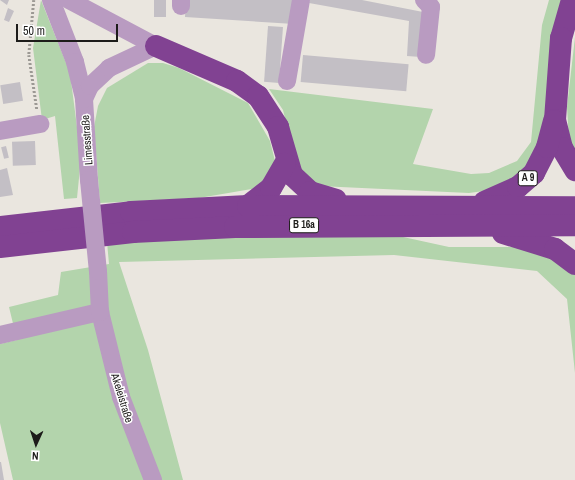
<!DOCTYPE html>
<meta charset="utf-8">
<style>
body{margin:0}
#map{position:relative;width:575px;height:480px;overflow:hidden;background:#eae6df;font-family:"Archivo Narrow",sans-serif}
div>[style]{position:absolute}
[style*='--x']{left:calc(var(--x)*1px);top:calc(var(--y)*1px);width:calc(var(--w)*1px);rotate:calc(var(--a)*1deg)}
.green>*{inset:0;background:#b3d4ac}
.building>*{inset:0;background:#c3bfc5;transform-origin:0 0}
.path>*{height:2.5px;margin-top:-1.25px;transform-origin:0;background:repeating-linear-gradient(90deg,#9c9994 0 2px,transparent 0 4px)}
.minor>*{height:18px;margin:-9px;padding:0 9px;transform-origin:9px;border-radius:9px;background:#b99bc1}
.highway>*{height:22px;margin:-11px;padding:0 11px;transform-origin:11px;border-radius:11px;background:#814292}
.minor-bridge>*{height:18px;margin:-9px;padding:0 9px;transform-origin:9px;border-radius:9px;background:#b99bc1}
span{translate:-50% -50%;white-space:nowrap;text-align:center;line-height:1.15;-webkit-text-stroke:3px #fff;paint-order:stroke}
.shield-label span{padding:1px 3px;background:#fff;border:1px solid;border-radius:3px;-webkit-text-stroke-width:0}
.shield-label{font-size:10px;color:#1d1c1a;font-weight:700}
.street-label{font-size:11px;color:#1d1c1a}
.north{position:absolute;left:16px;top:424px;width:40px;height:40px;-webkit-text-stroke:3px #fff;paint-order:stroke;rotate:183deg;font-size:11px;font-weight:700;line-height:16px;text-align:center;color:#1d1c1a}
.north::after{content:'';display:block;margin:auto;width:14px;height:18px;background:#1d1c1a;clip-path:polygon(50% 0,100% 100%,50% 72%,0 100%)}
.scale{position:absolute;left:16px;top:24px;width:102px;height:18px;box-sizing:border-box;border:2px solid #1d1c1a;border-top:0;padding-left:5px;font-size:12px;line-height:14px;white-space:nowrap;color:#1d1c1a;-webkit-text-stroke:3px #fff;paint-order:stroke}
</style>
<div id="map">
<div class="green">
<i style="clip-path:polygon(41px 0,70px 73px,81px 158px,77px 198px,64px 199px,55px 116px,42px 120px,33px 48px)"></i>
<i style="clip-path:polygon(549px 0,564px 0,544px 139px,529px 171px,491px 190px,469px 193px,319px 186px,298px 170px,283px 110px,269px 89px,433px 109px,413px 164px,471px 174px,489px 173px,517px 161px,531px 142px,542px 25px)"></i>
<i style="clip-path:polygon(575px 37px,575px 155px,569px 140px,567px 107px)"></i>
<i style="clip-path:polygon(148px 63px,163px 63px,179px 68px,248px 103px,270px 141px,275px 161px,273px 171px,257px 188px,199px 198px,100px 203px,94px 127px,98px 106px,107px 88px)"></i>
<i style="clip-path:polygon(321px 234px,394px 235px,449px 247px,519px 247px,545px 253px,575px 275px,575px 373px,567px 299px,537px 271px,394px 255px,119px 262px,148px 350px,183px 480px,13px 480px,0 423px,0 344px,17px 340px,9px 307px,58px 295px,61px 272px,109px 264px,107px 242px)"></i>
</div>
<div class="building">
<i style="clip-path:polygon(0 0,9px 0,7px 5px)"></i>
<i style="left:154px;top:0;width:12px;height:17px"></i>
<i style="clip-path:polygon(186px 0,296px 0,294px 24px,185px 17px)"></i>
<i style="clip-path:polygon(310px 0,362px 0,423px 12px,421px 57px,407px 56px,409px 21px,309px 3px)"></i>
<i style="clip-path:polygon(8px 8px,14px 11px,9px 22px,4px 20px)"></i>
<i style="left:268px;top:26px;width:15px;height:56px;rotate:4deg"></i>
<i style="left:303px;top:55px;width:106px;height:27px;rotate:5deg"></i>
<i style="left:20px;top:82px;width:19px;height:20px;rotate:81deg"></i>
<i style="left:35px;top:141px;width:24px;height:23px;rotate:88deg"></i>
<i style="left:6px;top:146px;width:12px;height:5px;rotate:76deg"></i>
<i style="clip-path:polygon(7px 168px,13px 195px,0 197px,0 170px)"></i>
<i style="clip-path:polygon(0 462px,1px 462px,4px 480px,0 480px)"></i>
</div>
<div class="path">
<i style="--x:34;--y:0;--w:55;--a:95.2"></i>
<i style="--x:29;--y:55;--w:55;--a:81.6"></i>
</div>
<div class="minor">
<i style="--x:51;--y:0;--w:66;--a:68.8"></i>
<i style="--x:75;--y:62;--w:38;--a:76"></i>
<i style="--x:84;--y:99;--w:81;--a:86.5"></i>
<i style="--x:69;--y:0;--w:98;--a:27.9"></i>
<i style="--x:424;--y:0;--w:10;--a:45"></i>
<i style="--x:431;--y:7;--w:48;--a:95.9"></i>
<i style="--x:181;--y:6;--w:6;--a:-90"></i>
<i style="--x:287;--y:81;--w:82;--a:-80.2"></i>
<i style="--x:84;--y:99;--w:14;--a:-65"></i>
<i style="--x:90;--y:86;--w:26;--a:-43"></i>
<i style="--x:109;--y:68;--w:52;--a:-25.1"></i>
<i style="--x:0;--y:131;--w:41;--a:-9.9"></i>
<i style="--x:100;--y:312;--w:88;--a:76.1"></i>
<i style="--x:121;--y:397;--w:89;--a:68.9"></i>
<i style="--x:0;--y:335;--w:103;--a:-13"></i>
<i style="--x:100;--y:312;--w:41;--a:-92.8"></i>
</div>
<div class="highway">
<i style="--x:572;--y:0;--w:40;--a:106"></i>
<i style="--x:561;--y:38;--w:82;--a:94.2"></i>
<i style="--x:555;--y:120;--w:29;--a:76"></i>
<i style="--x:562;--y:148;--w:26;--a:59"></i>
<i style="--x:156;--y:46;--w:88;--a:23.4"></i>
<i style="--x:237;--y:81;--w:26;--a:36"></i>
<i style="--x:258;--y:96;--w:37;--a:57"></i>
<i style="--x:278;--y:127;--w:50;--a:73.7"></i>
<i style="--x:292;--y:175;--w:25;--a:43"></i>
<i style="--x:310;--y:192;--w:27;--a:17"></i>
<i style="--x:484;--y:202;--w:37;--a:-24"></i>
<i style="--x:518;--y:187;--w:21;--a:-41"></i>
<i style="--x:534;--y:173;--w:29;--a:-63"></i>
<i style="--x:547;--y:147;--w:27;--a:-75"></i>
<i style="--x:248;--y:206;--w:29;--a:-38"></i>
<i style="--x:271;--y:188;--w:28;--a:-60"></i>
<i style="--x:0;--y:227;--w:132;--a:-6.5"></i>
<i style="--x:131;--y:212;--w:117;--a:-2.9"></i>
<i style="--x:248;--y:206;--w:327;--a:0.2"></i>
<i style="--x:503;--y:233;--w:54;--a:17.1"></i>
<i style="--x:555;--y:249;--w:25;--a:37"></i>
<i style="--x:0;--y:247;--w:134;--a:-6.4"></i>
<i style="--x:133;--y:232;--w:102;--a:-2.8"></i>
<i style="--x:235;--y:227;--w:340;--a:-0.3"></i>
</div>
<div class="minor-bridge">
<i style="--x:89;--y:180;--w:91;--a:84.4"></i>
</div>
<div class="shield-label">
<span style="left:528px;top:178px">A 9</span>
<span style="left:304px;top:225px">B 16a</span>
</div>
<div class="street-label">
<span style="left:87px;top:140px;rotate:-94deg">Limesstraße</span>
<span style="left:122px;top:398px;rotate:73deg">Akeleistraße</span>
</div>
<div class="north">N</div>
<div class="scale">50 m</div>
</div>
